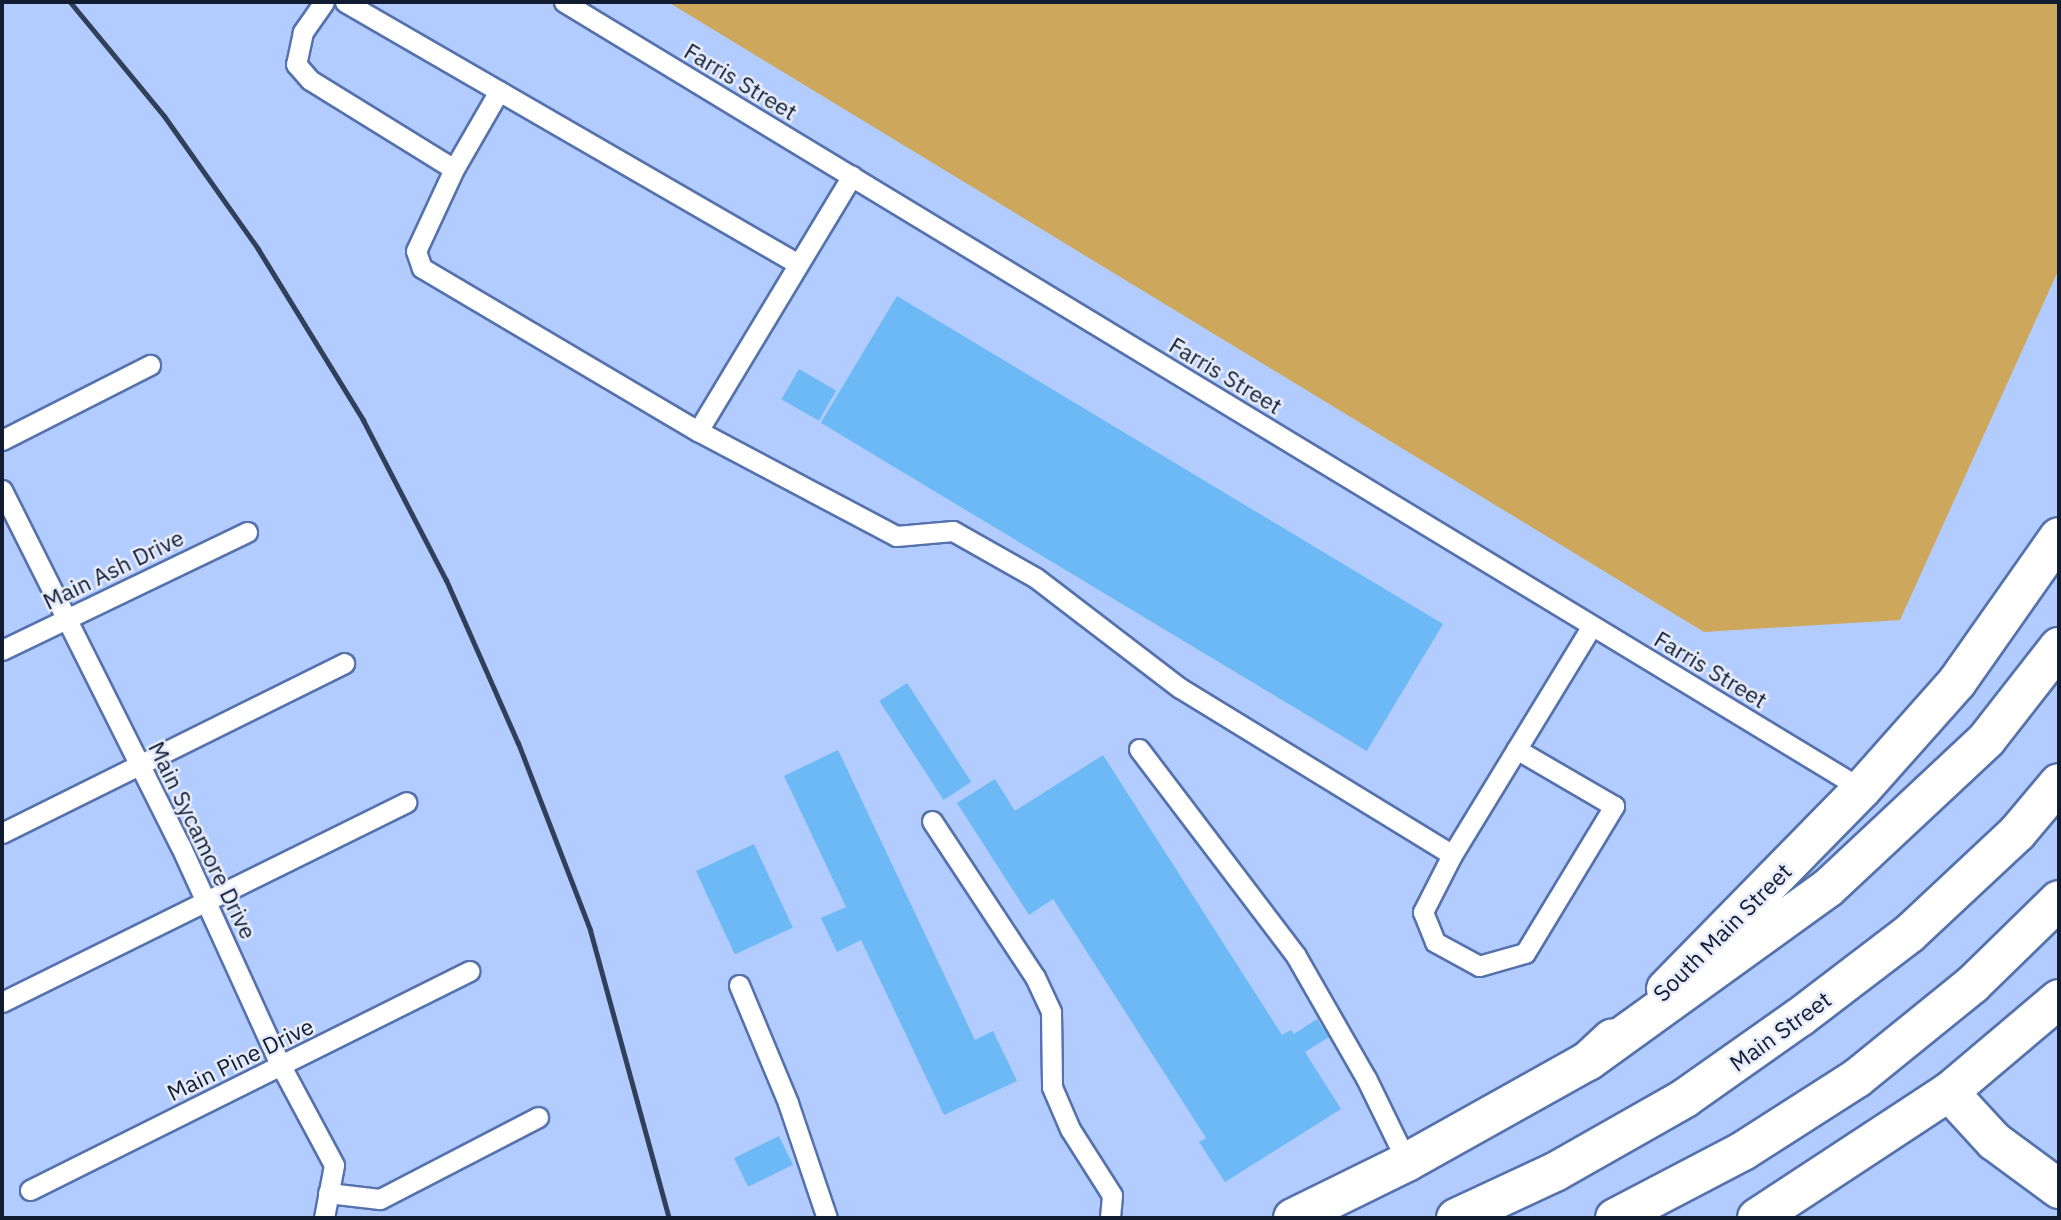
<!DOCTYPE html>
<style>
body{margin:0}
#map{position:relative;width:2061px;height:1220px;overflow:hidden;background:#b2ccff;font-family:"IBM Plex Sans",sans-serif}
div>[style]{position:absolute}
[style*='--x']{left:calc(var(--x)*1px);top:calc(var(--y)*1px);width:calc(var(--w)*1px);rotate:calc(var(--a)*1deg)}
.green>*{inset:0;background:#cda85c}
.building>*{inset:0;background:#6db9f5;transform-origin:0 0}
.roads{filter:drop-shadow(2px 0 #5672ad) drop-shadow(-2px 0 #5672ad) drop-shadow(0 2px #5672ad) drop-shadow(0 -2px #5672ad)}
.lane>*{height:19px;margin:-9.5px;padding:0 9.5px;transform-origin:9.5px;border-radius:9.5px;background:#fff}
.street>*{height:38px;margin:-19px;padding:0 19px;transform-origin:19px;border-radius:19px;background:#fff}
.secondary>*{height:38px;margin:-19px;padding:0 19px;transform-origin:19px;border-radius:19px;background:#fff}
.highway>*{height:38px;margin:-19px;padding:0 19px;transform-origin:19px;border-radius:19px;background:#fff}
.rail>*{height:5px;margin:-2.5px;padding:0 2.5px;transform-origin:2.5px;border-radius:2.5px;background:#313f5b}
span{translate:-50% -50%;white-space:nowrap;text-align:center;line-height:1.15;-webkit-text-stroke:5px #e6ecfa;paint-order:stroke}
.street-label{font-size:23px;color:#111c33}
.frame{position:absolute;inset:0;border:4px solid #111c33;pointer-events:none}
</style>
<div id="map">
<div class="green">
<i style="clip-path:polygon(668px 2px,2059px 2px,2059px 269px,1900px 620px,1704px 632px)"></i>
</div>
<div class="building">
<i style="left:897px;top:296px;width:637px;height:148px;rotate:31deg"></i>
<i style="left:799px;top:369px;width:43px;height:35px;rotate:30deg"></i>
<i style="left:907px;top:683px;width:118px;height:33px;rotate:57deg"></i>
<i style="clip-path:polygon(838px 750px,975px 1040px,993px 1031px,1017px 1081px,944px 1115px,861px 940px,837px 952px,821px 918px,846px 907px,784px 776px)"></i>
<i style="clip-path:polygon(1103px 755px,1282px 1035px,1291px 1030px,1294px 1034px,1317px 1019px,1329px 1037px,1305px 1052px,1341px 1109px,1225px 1182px,1199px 1142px,1206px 1138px,1053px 899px,1029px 915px,957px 803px,995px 779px,1015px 811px)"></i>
<i style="left:754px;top:844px;width:92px;height:64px;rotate:65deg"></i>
<i style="left:779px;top:1136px;width:32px;height:50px;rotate:64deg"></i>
</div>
<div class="roads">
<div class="lane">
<i style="--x:324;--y:2;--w:37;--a:125"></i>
<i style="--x:303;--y:32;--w:33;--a:102"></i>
<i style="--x:296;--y:64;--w:21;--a:49"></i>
<i style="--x:310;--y:80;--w:169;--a:31.7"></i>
<i style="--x:454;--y:169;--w:90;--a:114.9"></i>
<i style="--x:416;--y:251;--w:18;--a:71"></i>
<i style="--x:422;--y:268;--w:321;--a:30.6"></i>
<i style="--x:698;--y:431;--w:298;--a:-58.9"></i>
<i style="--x:345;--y:2;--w:523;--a:30.04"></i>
<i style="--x:564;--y:2;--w:1518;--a:31.23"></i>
<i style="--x:454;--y:169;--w:90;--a:-60"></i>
<i style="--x:698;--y:431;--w:224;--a:27.9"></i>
<i style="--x:896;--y:536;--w:57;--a:-5"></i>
<i style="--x:953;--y:531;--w:95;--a:29.5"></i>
<i style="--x:1036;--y:578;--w:181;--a:37.4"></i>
<i style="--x:1180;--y:688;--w:319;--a:31.5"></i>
<i style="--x:1452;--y:855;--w:268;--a:-58.6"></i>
<i style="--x:2;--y:440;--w:166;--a:-26.9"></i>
<i style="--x:2;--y:490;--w:399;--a:63.4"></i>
<i style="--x:181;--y:847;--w:241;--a:65.5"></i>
<i style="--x:281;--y:1066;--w:112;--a:61.8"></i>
<i style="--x:334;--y:1165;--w:54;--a:100.7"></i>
<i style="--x:2;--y:650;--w:272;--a:-25.7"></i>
<i style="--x:1139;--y:749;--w:260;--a:52.8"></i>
<i style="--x:1296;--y:956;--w:141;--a:60.2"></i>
<i style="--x:1366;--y:1078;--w:93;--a:64"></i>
<i style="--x:932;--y:821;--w:187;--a:56.6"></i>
<i style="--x:1035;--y:977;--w:38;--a:65"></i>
<i style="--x:1051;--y:1012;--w:75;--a:89.2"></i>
<i style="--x:1052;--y:1087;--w:46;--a:66.8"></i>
<i style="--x:1070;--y:1129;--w:78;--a:57.5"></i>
<i style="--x:1112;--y:1195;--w:23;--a:95"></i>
<i style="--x:2;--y:833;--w:382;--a:-26.4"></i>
<i style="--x:1452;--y:855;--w:64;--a:117"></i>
<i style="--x:1423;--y:912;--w:32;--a:68"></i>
<i style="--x:1435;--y:942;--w:50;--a:28.6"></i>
<i style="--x:1479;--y:966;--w:48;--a:-15.8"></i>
<i style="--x:1525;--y:953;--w:172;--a:-58.8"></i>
<i style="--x:1614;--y:806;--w:113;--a:-149.8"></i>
<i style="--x:739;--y:985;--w:128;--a:67.4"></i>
<i style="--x:788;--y:1103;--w:121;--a:71.3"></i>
<i style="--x:2;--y:1002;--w:451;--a:-26.3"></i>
<i style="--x:30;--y:1190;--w:491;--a:-26.5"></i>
<i style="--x:328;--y:1193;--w:52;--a:6.6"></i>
<i style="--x:380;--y:1199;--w:178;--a:-27.4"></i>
</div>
<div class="street">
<i style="--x:1949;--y:1092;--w:67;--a:47.4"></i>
<i style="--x:1994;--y:1141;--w:81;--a:36.4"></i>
</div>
<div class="secondary">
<i style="--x:1666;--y:989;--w:280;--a:-45.6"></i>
<i style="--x:1862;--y:789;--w:143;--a:-48.4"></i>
<i style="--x:1957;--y:682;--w:177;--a:-54.9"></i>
<i style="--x:1293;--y:1218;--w:127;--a:-26.2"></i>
<i style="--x:1407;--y:1162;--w:207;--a:-29.2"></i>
<i style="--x:1588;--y:1061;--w:33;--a:-43"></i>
<i style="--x:1757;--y:1218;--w:230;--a:-33.3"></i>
<i style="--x:1949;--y:1092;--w:144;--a:-40.2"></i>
</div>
<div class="highway">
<i style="--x:1588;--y:1061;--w:296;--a:-35.8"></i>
<i style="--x:1828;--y:888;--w:218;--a:-43.1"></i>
<i style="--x:1987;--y:739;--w:117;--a:-52"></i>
<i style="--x:1456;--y:1218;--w:109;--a:-24.9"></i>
<i style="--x:1555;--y:1172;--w:150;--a:-29.6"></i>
<i style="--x:1685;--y:1098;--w:141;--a:-35.2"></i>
<i style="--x:1800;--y:1017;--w:137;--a:-37.3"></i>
<i style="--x:1909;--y:934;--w:148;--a:-43.1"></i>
<i style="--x:2017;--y:833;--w:65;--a:-50"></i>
<i style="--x:1615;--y:1218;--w:144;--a:-27.6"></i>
<i style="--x:1743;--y:1151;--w:135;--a:-32.6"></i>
<i style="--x:1857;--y:1078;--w:149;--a:-39"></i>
<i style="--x:1973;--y:984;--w:120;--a:-44.3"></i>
</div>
</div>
<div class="rail">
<i style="--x:70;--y:2;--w:148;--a:50.5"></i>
<i style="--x:164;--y:116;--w:163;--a:54.7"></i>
<i style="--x:258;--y:249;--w:201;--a:58.4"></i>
<i style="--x:363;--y:420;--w:180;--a:62.6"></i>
<i style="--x:446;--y:580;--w:178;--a:66.2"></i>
<i style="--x:518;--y:743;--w:200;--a:68.9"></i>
<i style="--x:590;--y:930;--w:299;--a:74.7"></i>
</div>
<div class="street-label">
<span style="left:741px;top:81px;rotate:31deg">Farris Street</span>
<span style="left:1226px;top:375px;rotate:31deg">Farris Street</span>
<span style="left:113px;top:569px;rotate:-26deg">Main Ash Drive</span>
<span style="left:1711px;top:669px;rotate:31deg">Farris Street</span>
<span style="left:203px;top:840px;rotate:64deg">Main Sycamore Drive</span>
<span style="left:1722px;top:932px;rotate:-45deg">South Main Street</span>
<span style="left:1780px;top:1031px;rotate:-36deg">Main Street</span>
<span style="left:240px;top:1059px;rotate:-26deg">Main Pine Drive</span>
</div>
<div class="frame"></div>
</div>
